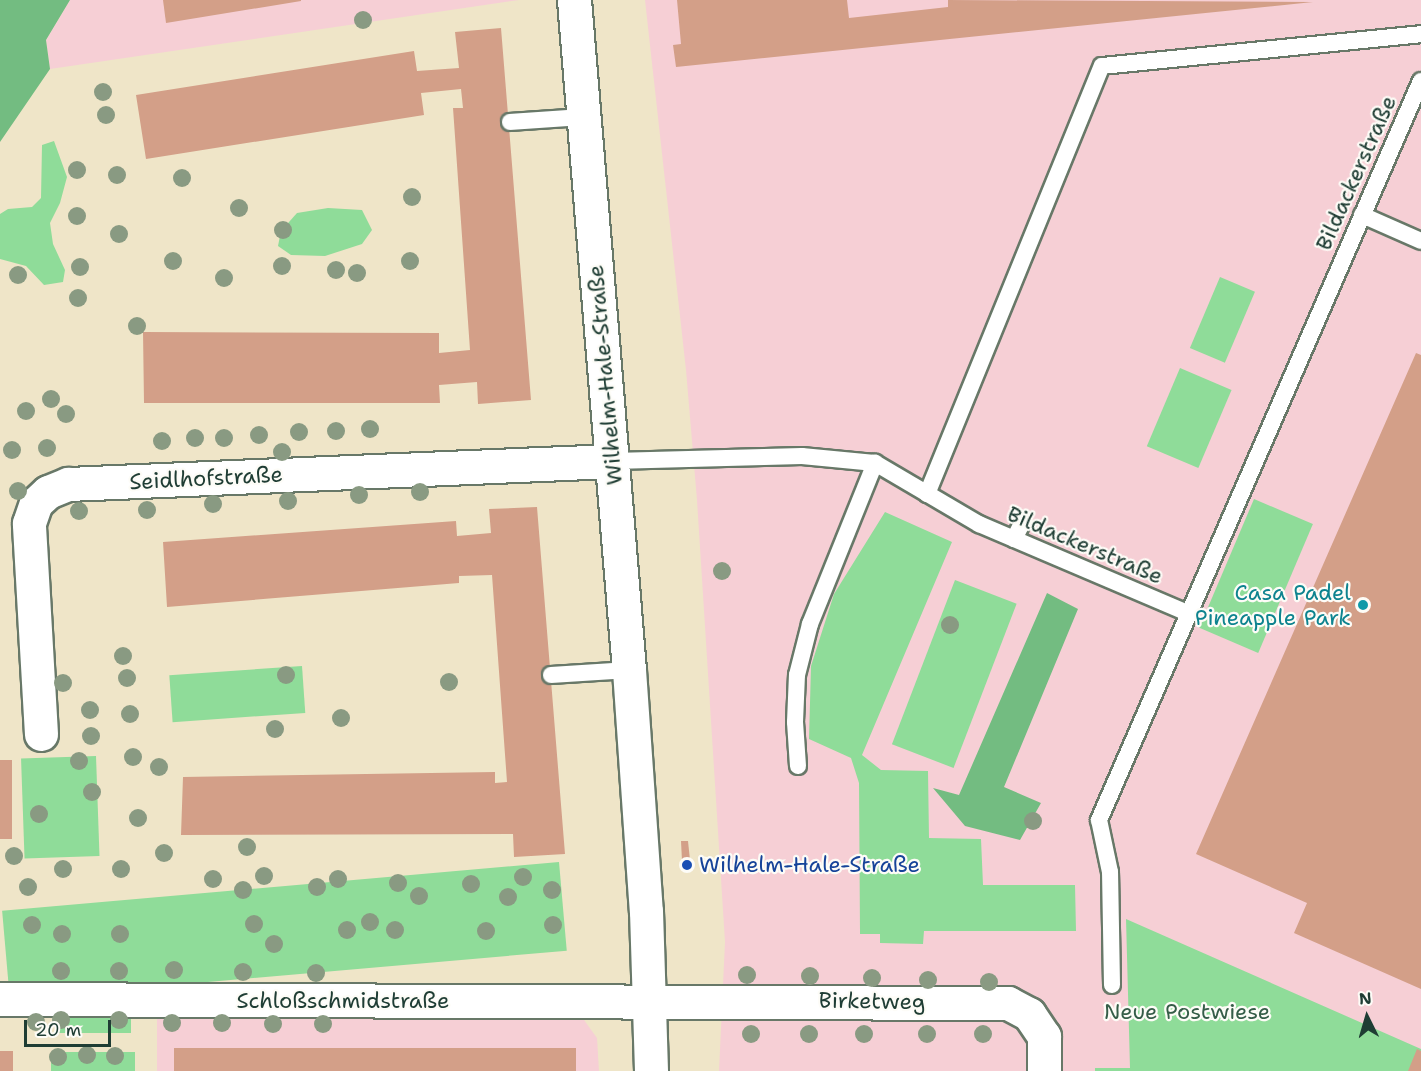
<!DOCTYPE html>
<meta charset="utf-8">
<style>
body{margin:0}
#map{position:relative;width:1421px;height:1071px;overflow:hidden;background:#efe5c8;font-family:"Shantell Sans",sans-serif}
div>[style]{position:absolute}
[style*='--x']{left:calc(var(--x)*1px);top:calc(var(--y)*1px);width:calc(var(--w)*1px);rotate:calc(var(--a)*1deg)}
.built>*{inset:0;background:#f6cfd5}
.green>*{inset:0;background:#8fdc99;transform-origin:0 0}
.forest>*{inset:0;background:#73bc81}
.building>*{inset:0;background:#d39f88;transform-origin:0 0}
.roads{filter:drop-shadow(2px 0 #687868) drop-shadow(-2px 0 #687868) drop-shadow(0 2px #687868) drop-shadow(0 -2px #687868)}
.service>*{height:16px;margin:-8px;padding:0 8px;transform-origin:8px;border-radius:8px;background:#fff}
.minor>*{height:33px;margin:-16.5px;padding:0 16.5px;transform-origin:16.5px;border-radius:16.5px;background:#fff}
.secondary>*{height:33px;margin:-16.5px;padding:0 16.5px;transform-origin:16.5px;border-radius:16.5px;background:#fff}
.trees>*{width:18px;height:18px;margin:-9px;border-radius:50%;background:#899a82}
.dots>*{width:16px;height:16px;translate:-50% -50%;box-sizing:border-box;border:3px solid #fdfcf7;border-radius:50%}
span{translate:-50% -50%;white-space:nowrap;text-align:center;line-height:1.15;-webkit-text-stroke:4.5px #fdfcf7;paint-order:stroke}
.street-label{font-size:22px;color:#1f3d34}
.culture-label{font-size:22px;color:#0d838f}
.right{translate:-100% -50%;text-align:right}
.transit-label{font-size:22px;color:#164399}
.left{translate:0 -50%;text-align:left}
.park-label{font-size:22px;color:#355d48}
.north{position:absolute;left:1337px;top:987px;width:60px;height:60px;-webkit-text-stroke:4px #fdfcf7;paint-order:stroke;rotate:355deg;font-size:16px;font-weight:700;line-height:24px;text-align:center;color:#1f3d34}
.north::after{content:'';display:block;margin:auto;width:21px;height:27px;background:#1f3d34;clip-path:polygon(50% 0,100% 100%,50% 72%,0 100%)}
.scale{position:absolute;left:24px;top:1020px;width:87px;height:27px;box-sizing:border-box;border:3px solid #1f3d34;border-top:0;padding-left:8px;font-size:18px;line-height:21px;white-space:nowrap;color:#1f3d34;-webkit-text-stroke:4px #fdfcf7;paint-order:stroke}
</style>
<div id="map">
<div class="built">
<i style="clip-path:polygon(70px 0,519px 0,50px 69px,46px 40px)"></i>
<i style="clip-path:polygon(645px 0,1421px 0,1421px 1071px,719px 1071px,725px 942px,697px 500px,686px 370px)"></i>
<i style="clip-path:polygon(579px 1013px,597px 1038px,599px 1071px,157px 1071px,157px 1014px)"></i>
</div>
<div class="green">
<i style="clip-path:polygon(54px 141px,67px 177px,60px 203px,50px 223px,53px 244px,65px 270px,63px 282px,44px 285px,26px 266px,0 259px,0 214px,8px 209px,32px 207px,41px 198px,42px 145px)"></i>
<i style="clip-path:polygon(328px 208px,362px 210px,372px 230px,362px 244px,325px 256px,291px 255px,278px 246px,281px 231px,297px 213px)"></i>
<i style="left:1220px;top:277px;width:38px;height:77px;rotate:23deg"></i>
<i style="left:1180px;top:368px;width:56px;height:85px;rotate:23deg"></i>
<i style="left:1254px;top:499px;width:64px;height:140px;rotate:23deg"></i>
<i style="clip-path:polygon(885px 512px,952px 542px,862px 755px,881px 770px,928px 771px,929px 838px,981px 839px,983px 885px,1075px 885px,1076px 931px,924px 931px,923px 944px,880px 943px,880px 934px,860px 934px,859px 783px,851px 758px,809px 739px,811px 666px,834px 594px)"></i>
<i style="left:955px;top:580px;width:66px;height:176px;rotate:21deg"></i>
<i style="left:302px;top:666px;width:47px;height:133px;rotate:86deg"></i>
<i style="left:96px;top:756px;width:100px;height:75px;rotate:88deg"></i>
<i style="left:559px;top:862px;width:89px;height:559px;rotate:85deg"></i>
<i style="clip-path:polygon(1126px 919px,1421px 1049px,1421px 1071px,1095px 1071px,1095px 1068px,1130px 1068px)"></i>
<i style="left:53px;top:964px;width:75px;height:17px"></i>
<i style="left:56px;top:1016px;width:75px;height:17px"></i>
<i style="left:51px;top:1052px;width:84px;height:19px"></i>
</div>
<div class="forest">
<i style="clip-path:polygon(0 0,70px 0,46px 40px,50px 69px,0 142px)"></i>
<i style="clip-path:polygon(1047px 593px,1078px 609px,1004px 787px,1041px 803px,1020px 840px,965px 826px,933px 788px,959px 795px)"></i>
</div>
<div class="building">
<i style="clip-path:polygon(163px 0,301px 0,301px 1px,166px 23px)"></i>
<i style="clip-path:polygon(677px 0,847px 0,849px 18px,948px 7px,948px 0,1313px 2px,676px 67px,673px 45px,681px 44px)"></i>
<i style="clip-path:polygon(501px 28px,531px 400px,478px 404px,477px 382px,439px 385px,440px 403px,144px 403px,143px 332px,439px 333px,439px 353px,470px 350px,453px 108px,463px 108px,461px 89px,421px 93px,424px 115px,146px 159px,136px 95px,414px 51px,417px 71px,459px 68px,455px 32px)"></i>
<i style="clip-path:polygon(1416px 353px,1421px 355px,1421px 989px,1294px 933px,1307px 903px,1196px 854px)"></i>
<i style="clip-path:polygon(537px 507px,565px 854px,514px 857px,513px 834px,181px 835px,183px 777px,495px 772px,495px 783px,507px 782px,492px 575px,459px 576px,459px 583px,167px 607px,163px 542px,456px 521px,457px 536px,491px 533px,489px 509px)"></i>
<i style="left:0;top:760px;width:12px;height:79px"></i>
<i style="clip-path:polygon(681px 841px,688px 841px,690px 860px,682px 861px)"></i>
<i style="left:174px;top:1048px;width:402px;height:23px"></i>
<i style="clip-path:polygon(1417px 1049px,1421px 1051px,1421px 1071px,1408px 1071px)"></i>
<i style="left:0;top:1051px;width:13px;height:20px"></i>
</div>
<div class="roads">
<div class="service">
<i style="--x:510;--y:122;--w:72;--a:-4"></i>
<i style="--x:1362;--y:215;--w:64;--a:23.8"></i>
<i style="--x:613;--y:461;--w:189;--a:-1.5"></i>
<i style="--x:802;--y:456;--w:73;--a:5.5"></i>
<i style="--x:875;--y:463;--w:121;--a:30.4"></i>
<i style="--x:979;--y:524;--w:229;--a:23.1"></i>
<i style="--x:927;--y:494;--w:462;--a:-67.8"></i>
<i style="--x:1102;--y:66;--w:321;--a:-5.7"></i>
<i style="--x:1014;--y:539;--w:16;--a:-63"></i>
<i style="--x:551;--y:675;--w:78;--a:-3.7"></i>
<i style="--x:798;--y:766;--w:44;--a:-93.9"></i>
<i style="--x:795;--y:722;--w:47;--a:-87.6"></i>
<i style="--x:797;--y:675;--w:53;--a:-75.7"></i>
<i style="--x:810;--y:624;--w:174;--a:-68"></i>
<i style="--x:1112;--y:985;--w:113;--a:-91"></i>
<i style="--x:1110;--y:872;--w:53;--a:-101.9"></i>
<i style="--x:1099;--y:820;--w:806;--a:-66.46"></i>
</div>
<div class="minor">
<i style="--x:41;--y:734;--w:211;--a:-93.3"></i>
<i style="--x:29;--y:523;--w:21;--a:-71"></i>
<i style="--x:36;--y:503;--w:16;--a:-43"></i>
<i style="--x:48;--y:492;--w:22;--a:-22"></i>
<i style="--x:68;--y:484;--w:545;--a:-2.42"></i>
<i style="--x:0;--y:999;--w:1008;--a:0.23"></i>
<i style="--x:1008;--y:1003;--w:24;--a:28"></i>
<i style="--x:1029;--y:1014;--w:27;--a:56"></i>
<i style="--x:1044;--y:1036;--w:35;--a:90"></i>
</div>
<div class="secondary">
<i style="--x:574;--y:0;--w:672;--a:85.31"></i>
<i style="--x:629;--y:670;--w:242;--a:86"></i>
<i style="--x:646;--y:911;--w:160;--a:88.2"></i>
</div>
</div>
<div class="trees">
<i style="left:363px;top:20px"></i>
<i style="left:103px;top:92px"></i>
<i style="left:106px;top:115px"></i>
<i style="left:77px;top:170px"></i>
<i style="left:117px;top:175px"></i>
<i style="left:182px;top:178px"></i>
<i style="left:412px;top:197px"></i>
<i style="left:239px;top:208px"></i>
<i style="left:77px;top:216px"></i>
<i style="left:283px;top:230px"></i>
<i style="left:119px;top:234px"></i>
<i style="left:173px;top:261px"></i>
<i style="left:410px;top:261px"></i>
<i style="left:282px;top:266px"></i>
<i style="left:80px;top:267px"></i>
<i style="left:336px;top:270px"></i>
<i style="left:357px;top:273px"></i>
<i style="left:18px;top:275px"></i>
<i style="left:224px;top:278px"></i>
<i style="left:78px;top:298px"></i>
<i style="left:137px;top:326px"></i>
<i style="left:51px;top:399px"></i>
<i style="left:26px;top:411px"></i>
<i style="left:66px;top:414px"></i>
<i style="left:370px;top:429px"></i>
<i style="left:336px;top:431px"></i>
<i style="left:299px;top:432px"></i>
<i style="left:259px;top:435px"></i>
<i style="left:195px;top:438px"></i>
<i style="left:224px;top:438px"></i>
<i style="left:162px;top:441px"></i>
<i style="left:47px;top:448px"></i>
<i style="left:12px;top:450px"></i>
<i style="left:282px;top:452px"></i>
<i style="left:18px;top:491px"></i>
<i style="left:420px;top:492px"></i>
<i style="left:359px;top:495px"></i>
<i style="left:288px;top:501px"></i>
<i style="left:213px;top:504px"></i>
<i style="left:147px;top:510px"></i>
<i style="left:79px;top:511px"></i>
<i style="left:722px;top:571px"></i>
<i style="left:950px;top:625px"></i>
<i style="left:123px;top:656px"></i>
<i style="left:286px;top:675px"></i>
<i style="left:127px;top:678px"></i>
<i style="left:449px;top:682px"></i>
<i style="left:63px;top:683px"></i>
<i style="left:90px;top:710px"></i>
<i style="left:130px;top:714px"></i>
<i style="left:341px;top:718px"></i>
<i style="left:275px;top:729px"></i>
<i style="left:91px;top:736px"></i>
<i style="left:133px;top:757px"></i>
<i style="left:79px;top:761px"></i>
<i style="left:159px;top:767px"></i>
<i style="left:92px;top:792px"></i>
<i style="left:39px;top:814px"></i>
<i style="left:138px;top:818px"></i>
<i style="left:1033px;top:821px"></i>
<i style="left:247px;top:847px"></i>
<i style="left:164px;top:853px"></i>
<i style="left:14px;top:856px"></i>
<i style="left:63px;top:869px"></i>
<i style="left:121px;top:869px"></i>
<i style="left:264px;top:876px"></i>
<i style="left:523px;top:877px"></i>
<i style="left:213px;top:879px"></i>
<i style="left:338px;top:879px"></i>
<i style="left:398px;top:883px"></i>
<i style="left:471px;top:884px"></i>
<i style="left:28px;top:887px"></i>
<i style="left:317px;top:887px"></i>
<i style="left:243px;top:890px"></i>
<i style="left:552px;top:890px"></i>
<i style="left:419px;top:896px"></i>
<i style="left:508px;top:897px"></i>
<i style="left:370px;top:922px"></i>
<i style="left:254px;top:924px"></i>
<i style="left:32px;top:925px"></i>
<i style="left:553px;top:925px"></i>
<i style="left:347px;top:930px"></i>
<i style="left:395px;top:930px"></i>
<i style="left:486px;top:931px"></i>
<i style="left:62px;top:934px"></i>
<i style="left:120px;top:934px"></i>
<i style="left:274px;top:944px"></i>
<i style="left:174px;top:970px"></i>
<i style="left:61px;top:971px"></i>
<i style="left:119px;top:971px"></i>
<i style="left:243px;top:972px"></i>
<i style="left:316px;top:973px"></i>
<i style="left:747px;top:975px"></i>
<i style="left:810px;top:976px"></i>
<i style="left:872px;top:978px"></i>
<i style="left:928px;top:980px"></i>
<i style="left:989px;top:982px"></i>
<i style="left:61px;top:1020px"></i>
<i style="left:119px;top:1020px"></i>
<i style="left:36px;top:1022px"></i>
<i style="left:172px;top:1023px"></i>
<i style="left:222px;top:1023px"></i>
<i style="left:273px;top:1024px"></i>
<i style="left:323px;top:1024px"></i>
<i style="left:751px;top:1034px"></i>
<i style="left:809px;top:1034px"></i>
<i style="left:864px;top:1034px"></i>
<i style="left:927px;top:1034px"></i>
<i style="left:983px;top:1034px"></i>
<i style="left:87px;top:1055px"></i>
<i style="left:115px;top:1056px"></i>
<i style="left:58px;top:1057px"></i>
</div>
<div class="dots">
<i style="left:1363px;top:605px;background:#0f9aa8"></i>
<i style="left:687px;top:865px;background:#1a4fb4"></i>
</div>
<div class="street-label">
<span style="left:1356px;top:173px;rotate:-66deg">Bildackerstraße</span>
<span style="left:605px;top:375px;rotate:-95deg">Wilhelm-Hale-Straße</span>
<span style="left:206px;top:478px;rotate:-3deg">Seidlhofstraße</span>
<span style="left:1085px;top:545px;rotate:23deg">Bildackerstraße</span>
<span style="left:343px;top:1001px">Schloßschmidstraße</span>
<span style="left:872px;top:1001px;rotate:1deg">Birketweg</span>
</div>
<div class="culture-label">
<span class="right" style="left:1351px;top:605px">Casa Padel<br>Pineapple Park</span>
</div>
<div class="transit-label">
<span class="left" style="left:699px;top:865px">Wilhelm-Hale-Straße</span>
</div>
<div class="park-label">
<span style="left:1187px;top:1012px">Neue Postwiese</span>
</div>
<div class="north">N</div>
<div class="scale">20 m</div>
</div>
